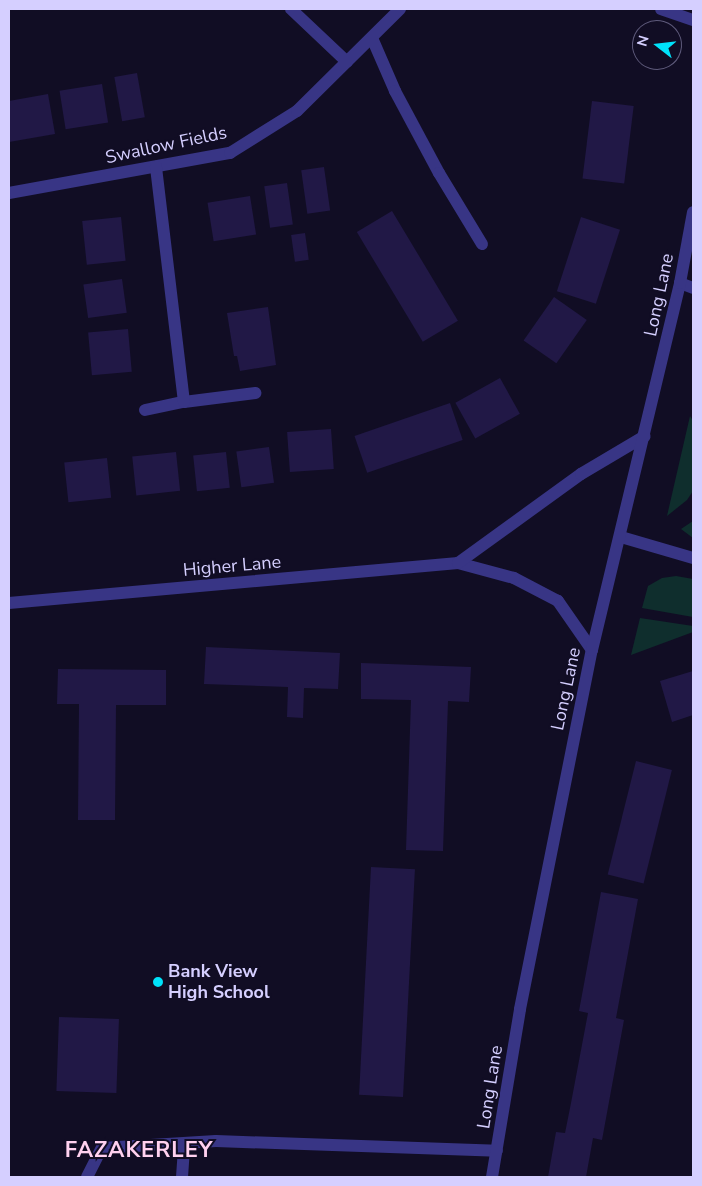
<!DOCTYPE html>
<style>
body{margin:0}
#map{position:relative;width:702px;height:1186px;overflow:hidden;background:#110d24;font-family:"Nunito Sans",sans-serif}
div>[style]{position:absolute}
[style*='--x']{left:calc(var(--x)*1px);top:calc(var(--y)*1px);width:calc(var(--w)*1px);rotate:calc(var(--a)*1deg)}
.green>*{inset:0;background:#0f2e2d}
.building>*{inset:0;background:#211846;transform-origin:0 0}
.minor>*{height:12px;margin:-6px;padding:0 6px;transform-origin:6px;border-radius:6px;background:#383585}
.dots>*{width:14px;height:14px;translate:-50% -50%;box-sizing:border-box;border:2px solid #110d24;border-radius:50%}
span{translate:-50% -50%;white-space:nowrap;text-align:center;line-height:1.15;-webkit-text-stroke:4px #110d24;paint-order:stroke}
.street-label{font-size:18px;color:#d5cfff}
.poi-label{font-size:18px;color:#d5cfff;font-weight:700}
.left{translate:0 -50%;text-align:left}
.district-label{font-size:22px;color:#ffd1ef;font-weight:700;letter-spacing:1px}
.frame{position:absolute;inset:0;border:10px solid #d5cfff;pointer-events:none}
.north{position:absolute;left:632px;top:20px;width:50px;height:50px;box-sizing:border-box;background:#110d24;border:1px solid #5f5b7c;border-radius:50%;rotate:286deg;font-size:14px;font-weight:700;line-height:20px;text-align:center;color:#d5cfff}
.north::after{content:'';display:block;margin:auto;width:18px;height:22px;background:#00e2fa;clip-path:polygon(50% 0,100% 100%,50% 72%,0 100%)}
</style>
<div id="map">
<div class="green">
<i style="clip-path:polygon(690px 416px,693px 421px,693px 491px,687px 500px,667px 516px)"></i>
<i style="clip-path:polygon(693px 521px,693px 538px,681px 529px)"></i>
<i style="clip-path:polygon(676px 576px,693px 579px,693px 617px,642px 608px,648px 586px,662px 578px)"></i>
<i style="clip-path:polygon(640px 618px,693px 626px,693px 632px,631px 655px)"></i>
</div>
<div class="building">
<i style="left:137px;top:73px;width:45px;height:23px;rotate:80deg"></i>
<i style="left:102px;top:84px;width:39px;height:43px;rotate:81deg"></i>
<i style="clip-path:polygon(48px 94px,55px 134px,9px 142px,9px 101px)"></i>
<i style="left:592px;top:101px;width:42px;height:78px;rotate:7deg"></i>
<i style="left:324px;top:167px;width:44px;height:23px;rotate:82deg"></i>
<i style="left:287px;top:183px;width:42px;height:23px;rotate:82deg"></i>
<i style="left:250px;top:196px;width:39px;height:43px;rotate:81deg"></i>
<i style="left:392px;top:211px;width:128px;height:41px;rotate:59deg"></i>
<i style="left:121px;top:217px;width:44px;height:39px;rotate:84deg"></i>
<i style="left:581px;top:217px;width:41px;height:78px;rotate:18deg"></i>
<i style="left:305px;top:233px;width:27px;height:14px;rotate:82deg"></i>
<i style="left:122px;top:279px;width:34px;height:39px;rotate:82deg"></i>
<i style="left:554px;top:297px;width:40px;height:53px;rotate:35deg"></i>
<i style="clip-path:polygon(268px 307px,276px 365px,240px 371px,237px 356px,234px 356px,227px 313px)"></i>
<i style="left:128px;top:329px;width:43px;height:40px;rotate:85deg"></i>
<i style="left:500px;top:378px;width:41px;height:51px;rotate:61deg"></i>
<i style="left:450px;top:403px;width:39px;height:101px;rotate:71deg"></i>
<i style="left:331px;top:429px;width:40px;height:44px;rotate:86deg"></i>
<i style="left:269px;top:447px;width:36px;height:33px;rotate:82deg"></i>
<i style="left:176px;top:452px;width:39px;height:44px;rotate:84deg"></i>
<i style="left:226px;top:452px;width:36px;height:33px;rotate:84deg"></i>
<i style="left:107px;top:458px;width:40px;height:43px;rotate:84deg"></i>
<i style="clip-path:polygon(206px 647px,340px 653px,338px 689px,304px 688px,303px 718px,287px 717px,288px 687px,204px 684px)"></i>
<i style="clip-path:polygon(361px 663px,471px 667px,469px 702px,448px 701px,443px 851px,406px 850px,411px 700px,361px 699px)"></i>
<i style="clip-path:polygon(58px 669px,166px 670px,166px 705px,116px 705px,115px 820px,78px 820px,79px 704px,57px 704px)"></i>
<i style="clip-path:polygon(693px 671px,693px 715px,672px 722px,660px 681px)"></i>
<i style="left:636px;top:761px;width:37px;height:117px;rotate:14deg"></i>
<i style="left:371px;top:867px;width:44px;height:228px;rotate:3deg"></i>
<i style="clip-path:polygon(601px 892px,638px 899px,616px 1018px,624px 1020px,602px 1140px,593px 1138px,586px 1177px,548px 1177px,556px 1132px,565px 1133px,571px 1103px,588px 1013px,579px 1011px)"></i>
<i style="left:59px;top:1017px;width:60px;height:74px;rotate:2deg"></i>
</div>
<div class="minor">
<i style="--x:291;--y:9;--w:77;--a:43.4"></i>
<i style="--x:661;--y:9;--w:34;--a:19"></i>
<i style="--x:372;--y:38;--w:58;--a:66.5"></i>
<i style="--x:395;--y:91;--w:93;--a:61.8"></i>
<i style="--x:439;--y:173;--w:83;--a:58.8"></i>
<i style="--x:9;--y:193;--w:225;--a:-10.3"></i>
<i style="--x:230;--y:153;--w:79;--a:-32.1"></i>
<i style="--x:297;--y:111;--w:145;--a:-44.7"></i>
<i style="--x:680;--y:283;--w:14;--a:21"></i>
<i style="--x:184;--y:402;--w:72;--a:-7.2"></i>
<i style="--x:145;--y:410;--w:40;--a:-12"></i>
<i style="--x:184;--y:402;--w:237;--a:-96.8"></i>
<i style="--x:621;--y:537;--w:75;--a:16.3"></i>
<i style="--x:9;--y:603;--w:451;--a:-5.1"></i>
<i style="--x:592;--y:650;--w:60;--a:-124.8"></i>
<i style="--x:558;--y:601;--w:50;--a:-152.4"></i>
<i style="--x:514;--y:578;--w:58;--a:-165"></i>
<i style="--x:458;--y:563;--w:152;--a:-35.9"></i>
<i style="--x:581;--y:474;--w:74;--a:-30.7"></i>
<i style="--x:87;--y:1177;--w:33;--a:-63"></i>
<i style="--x:102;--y:1148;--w:114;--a:-3.5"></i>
<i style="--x:216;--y:1141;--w:281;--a:2"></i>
<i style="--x:182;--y:1177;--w:32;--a:-86"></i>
<i style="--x:492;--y:1177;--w:170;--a:-80.5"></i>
<i style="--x:520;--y:1009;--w:366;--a:-78.7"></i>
<i style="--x:592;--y:650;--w:377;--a:-76.5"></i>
<i style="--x:680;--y:283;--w:72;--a:-79.6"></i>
</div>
<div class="dots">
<i style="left:158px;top:982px;background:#00e2fa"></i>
</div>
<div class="street-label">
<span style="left:166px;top:145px;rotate:-12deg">Swallow Fields</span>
<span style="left:659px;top:295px;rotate:-78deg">Long Lane</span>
<span style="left:232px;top:566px;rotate:-5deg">Higher Lane</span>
<span style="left:566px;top:689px;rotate:-78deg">Long Lane</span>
<span style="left:490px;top:1087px;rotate:-81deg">Long Lane</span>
</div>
<div class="poi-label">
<span class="left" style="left:168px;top:982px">Bank View<br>High School</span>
</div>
<div class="district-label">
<span style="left:139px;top:1151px">FAZAKERLEY</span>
</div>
<div class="frame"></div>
<div class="north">N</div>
</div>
